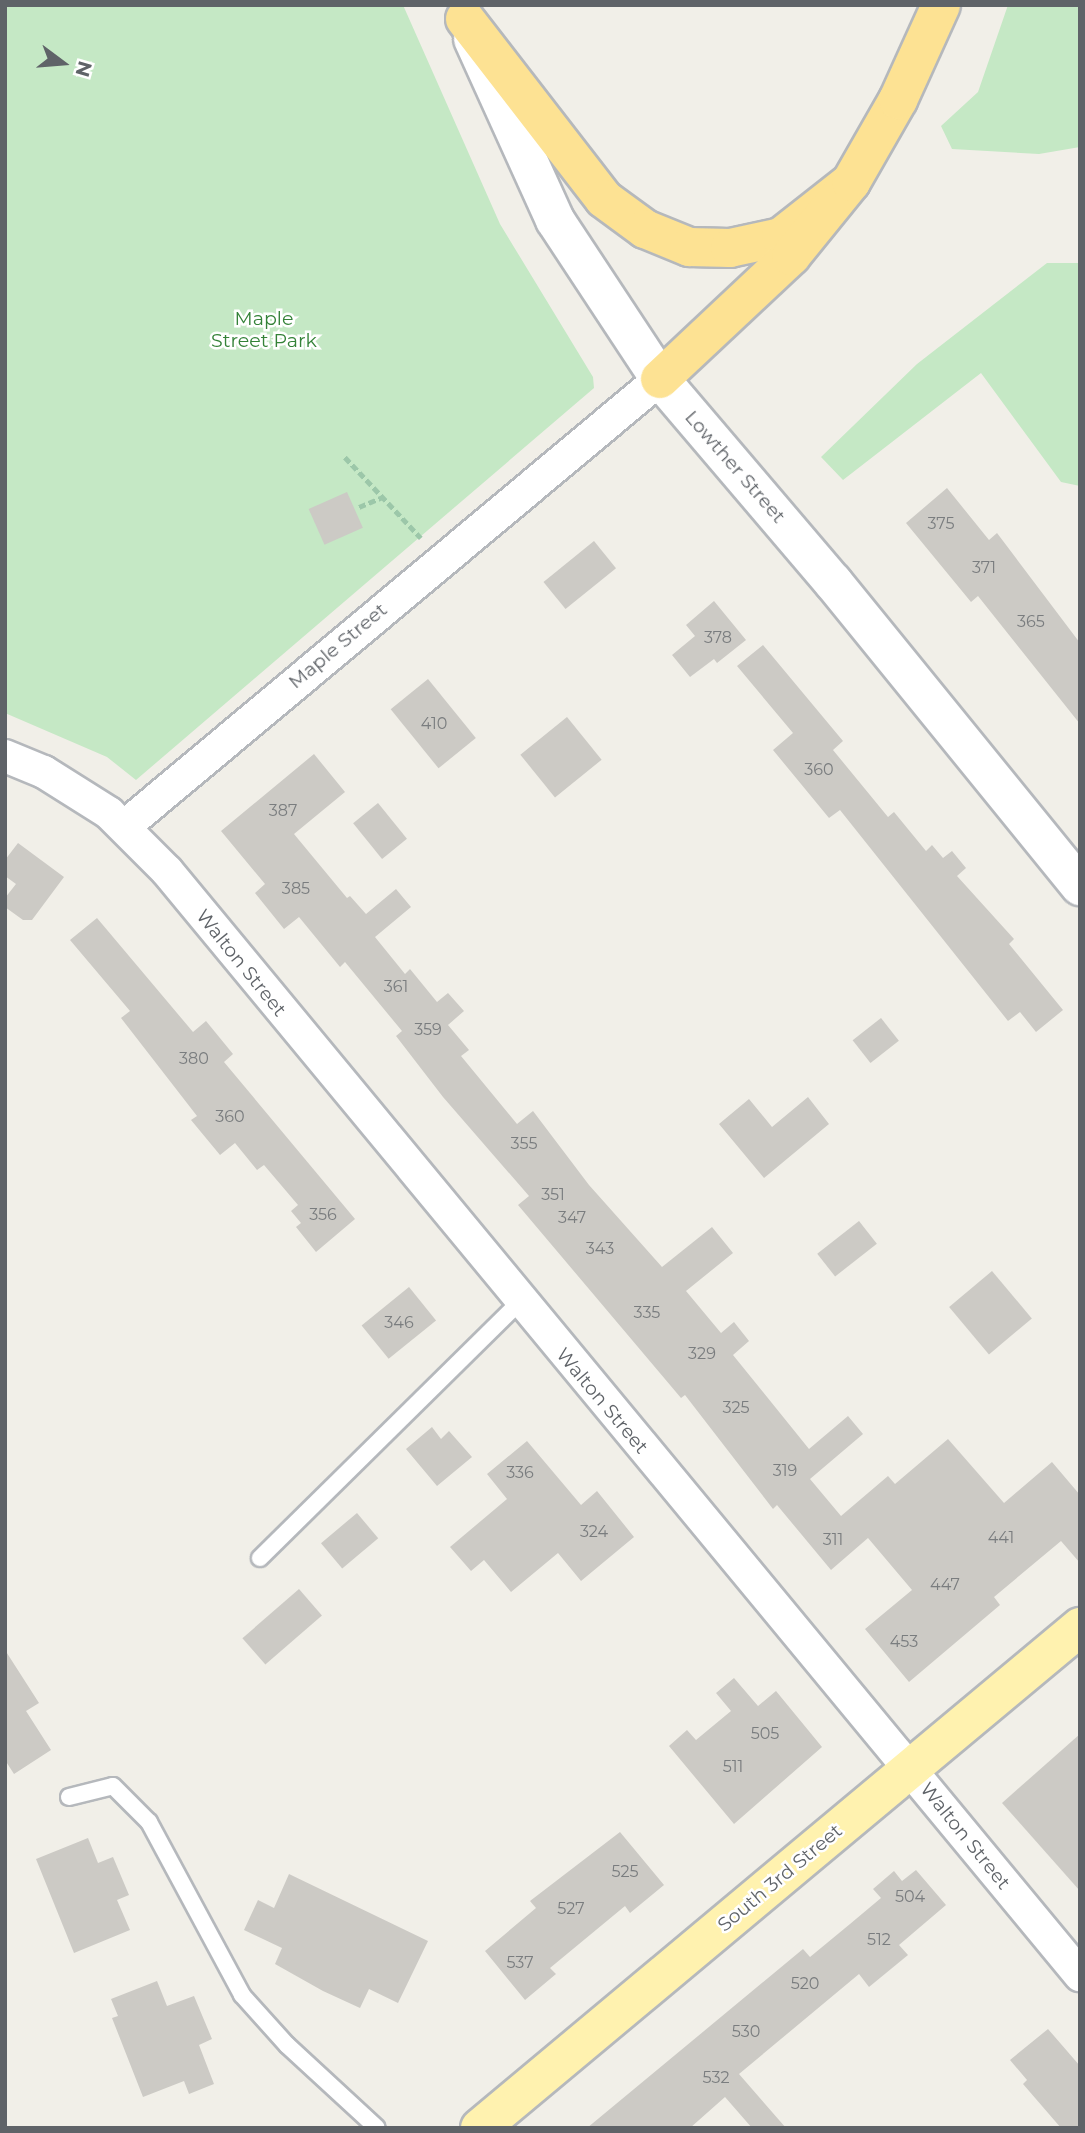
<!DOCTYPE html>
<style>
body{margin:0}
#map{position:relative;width:1085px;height:2133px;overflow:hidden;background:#f1efe8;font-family:Montserrat,sans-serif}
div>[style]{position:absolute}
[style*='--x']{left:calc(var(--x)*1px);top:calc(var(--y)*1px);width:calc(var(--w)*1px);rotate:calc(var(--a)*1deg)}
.green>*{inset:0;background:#c5e8c5}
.building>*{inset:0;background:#cccac5;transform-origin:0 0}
.path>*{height:4.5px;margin-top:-2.25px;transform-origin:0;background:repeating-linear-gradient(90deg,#9cc7a9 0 7px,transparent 0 10.5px)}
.roads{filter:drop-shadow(2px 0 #b5b8bc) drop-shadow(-2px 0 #b5b8bc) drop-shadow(0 2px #b5b8bc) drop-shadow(0 -2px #b5b8bc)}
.service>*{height:16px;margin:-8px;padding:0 8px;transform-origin:8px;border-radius:8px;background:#fff}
.minor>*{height:32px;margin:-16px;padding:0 16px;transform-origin:16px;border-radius:16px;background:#fff}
.secondary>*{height:38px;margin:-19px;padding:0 19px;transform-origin:19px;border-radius:19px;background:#fff}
.primary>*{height:38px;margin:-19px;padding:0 19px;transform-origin:19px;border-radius:19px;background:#fff2af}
.motorway>*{height:38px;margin:-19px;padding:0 19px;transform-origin:19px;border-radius:19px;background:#fde293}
span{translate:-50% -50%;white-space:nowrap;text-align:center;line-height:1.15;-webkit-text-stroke:5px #fff;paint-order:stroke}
.number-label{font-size:16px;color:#7a7d7f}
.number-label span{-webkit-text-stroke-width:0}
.park-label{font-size:19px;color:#348238}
.street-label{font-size:19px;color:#5f6368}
.frame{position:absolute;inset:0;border:7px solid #5f6368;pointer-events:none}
.north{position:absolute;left:28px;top:28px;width:70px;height:70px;-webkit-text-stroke:5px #fff;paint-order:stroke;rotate:106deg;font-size:19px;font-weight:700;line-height:28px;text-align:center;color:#5f6368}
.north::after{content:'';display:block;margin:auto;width:24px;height:32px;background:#5f6368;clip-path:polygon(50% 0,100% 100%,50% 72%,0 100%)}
</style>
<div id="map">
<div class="green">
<i style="clip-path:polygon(5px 5px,403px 5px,500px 224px,593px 377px,594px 388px,136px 780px,107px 757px,5px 713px)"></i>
<i style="clip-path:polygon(1008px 5px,1080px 5px,1080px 147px,1039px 154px,952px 149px,941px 126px,978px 92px)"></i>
<i style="clip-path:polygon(1047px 263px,1080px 263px,1080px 486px,1061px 482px,981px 373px,843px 480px,821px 457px,917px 364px)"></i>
</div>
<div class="building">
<i style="clip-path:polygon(947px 488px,989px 540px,997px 533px,1080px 643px,1080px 724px,978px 596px,971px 602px,906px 523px)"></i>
<i style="left:347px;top:492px;width:39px;height:42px;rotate:66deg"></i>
<i style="left:594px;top:541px;width:35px;height:65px;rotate:51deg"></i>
<i style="clip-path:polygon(714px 601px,746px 640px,717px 663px,714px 659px,690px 677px,672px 655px,695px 636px,686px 625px)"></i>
<i style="clip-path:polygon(763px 645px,843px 741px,833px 750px,888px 817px,894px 812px,926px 851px,932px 845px,943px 858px,952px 851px,966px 868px,957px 876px,1014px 939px,1009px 944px,1063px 1010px,1036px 1032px,1020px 1012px,1008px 1021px,840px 810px,829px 818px,773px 750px,793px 733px,737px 666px)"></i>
<i style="left:428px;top:679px;width:76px;height:48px;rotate:51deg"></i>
<i style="left:567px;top:717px;width:55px;height:60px;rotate:51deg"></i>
<i style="clip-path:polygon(314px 754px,345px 792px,294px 834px,347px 898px,350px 896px,366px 914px,396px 889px,411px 907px,375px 937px,405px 974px,410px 969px,437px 1002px,448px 993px,464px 1011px,448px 1025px,469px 1050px,461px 1056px,517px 1124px,533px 1111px,589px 1185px,662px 1267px,712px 1227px,733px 1253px,686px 1291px,721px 1333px,734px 1322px,749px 1341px,733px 1355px,809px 1449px,848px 1416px,863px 1434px,810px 1479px,841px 1516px,888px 1476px,895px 1484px,948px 1439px,1004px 1503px,1052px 1462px,1080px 1495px,1080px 1563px,1061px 1541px,994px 1597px,1000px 1605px,909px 1682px,865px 1629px,912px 1590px,868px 1538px,831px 1570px,777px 1505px,773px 1509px,685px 1395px,681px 1398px,518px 1205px,529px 1196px,443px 1097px,396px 1036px,402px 1031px,345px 962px,340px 967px,299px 917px,284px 929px,255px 893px,265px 884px,221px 831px)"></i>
<i style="left:378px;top:803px;width:46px;height:32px;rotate:51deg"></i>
<i style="clip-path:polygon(18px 843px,64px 877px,32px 920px,23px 920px,5px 907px,5px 898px,16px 884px,5px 876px,5px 860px)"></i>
<i style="clip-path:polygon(97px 918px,193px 1032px,206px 1021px,233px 1054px,224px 1062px,355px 1219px,316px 1252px,296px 1227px,301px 1223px,291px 1211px,298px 1205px,264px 1165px,257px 1170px,235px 1143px,220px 1155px,191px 1120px,197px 1116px,121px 1018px,130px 1011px,70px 940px)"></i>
<i style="left:881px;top:1018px;width:29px;height:36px;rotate:52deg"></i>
<i style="clip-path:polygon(808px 1097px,829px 1124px,764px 1178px,719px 1124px,749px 1099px,772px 1127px)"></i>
<i style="left:859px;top:1221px;width:29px;height:53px;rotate:52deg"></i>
<i style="left:992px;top:1271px;width:62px;height:56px;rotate:50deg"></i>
<i style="left:409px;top:1287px;width:43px;height:61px;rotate:51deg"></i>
<i style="clip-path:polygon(432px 1427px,441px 1439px,449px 1431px,472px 1457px,437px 1486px,406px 1449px)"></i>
<i style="clip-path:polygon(527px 1441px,581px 1505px,597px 1491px,634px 1537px,581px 1581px,558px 1553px,511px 1592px,484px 1560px,471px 1571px,450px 1547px,507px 1499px,487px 1474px)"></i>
<i style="left:357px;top:1513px;width:33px;height:47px;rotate:50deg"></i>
<i style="left:299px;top:1589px;width:35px;height:75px;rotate:49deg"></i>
<i style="clip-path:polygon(5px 1650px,39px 1703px,26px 1711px,51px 1750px,14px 1774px,5px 1760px)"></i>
<i style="clip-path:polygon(734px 1678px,758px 1706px,776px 1691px,822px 1747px,734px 1824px,669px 1746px,687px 1730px,696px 1740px,731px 1711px,716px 1693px)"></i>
<i style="clip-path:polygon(1080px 1734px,1080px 1891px,1002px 1803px)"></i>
<i style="clip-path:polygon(620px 1832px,664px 1885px,630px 1913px,625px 1906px,550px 1968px,556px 1974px,525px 2000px,485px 1951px,536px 1908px,530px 1901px)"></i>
<i style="clip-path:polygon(88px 1838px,98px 1863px,113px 1857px,129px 1895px,117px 1900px,130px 1930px,74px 1953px,36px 1859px)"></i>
<i style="clip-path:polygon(916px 1870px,946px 1905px,899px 1945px,908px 1955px,869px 1987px,859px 1974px,739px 2074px,786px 2128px,752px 2128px,725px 2097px,690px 2128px,587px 2128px,803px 1949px,810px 1957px,850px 1924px,881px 1898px,873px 1889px,894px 1871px,902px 1881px)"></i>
<i style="clip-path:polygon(289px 1874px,428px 1941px,398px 2003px,369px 1989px,360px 2008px,323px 1991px,275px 1964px,282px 1948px,244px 1930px,258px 1900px,274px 1908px)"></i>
<i style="clip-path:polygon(157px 1981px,167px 2006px,194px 1996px,212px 2039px,199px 2045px,214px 2084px,189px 2094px,184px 2081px,143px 2097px,112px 2018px,118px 2016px,111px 1999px)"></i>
<i style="clip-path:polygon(1048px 2029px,1080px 2066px,1080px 2128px,1061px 2128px,1023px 2084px,1027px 2080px,1010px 2060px)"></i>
</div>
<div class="path">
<i style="--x:345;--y:457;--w:111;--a:46.8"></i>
<i style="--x:359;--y:507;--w:25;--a:-23"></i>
</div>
<div class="roads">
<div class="service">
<i style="--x:260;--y:1558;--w:365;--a:-44.6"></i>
<i style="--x:69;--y:1797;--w:45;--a:-14"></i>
<i style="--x:113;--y:1786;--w:51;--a:45"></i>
<i style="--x:149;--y:1822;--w:196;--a:61.7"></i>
<i style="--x:242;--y:1995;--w:67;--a:48"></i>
<i style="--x:287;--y:2045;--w:122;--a:42.7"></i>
</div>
<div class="minor">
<i style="--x:5;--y:756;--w:42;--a:22.3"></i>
<i style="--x:44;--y:772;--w:77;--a:32.2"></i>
<i style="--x:109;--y:813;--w:82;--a:45"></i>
<i style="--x:167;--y:871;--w:1433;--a:50.41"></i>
<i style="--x:125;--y:826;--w:697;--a:-39.88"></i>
</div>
<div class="secondary">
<i style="--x:473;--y:39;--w:199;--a:65.6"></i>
<i style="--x:555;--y:220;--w:191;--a:56.6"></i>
<i style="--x:660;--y:379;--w:267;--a:49.6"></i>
<i style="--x:833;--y:582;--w:392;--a:50.9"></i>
</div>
<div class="primary">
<i style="--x:480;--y:2128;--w:782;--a:-39.86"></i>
</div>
<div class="motorway">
<i style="--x:465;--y:19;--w:227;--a:52.3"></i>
<i style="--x:604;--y:199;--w:51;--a:36.2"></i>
<i style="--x:645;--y:229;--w:48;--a:22.2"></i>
<i style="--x:689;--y:247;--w:41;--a:1.4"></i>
<i style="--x:730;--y:248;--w:52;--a:-12.2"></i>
<i style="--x:781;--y:237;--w:89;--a:-38.2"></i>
<i style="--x:660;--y:379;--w:180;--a:-43.2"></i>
<i style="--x:791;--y:256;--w:95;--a:-51"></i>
<i style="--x:851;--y:182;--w:95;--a:-60.2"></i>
<i style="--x:898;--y:100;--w:104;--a:-65.6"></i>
</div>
</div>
<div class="number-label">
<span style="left:941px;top:524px">375</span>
<span style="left:984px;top:568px">371</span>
<span style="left:1031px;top:622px">365</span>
<span style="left:718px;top:638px">378</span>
<span style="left:434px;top:724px">410</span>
<span style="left:819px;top:770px">360</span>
<span style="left:283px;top:811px">387</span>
<span style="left:296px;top:889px">385</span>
<span style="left:396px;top:987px">361</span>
<span style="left:428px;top:1030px">359</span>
<span style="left:194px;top:1059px">380</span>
<span style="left:230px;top:1117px">360</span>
<span style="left:524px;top:1144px">355</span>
<span style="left:553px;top:1195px">351</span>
<span style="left:323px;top:1215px">356</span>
<span style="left:572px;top:1218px">347</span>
<span style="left:600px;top:1249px">343</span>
<span style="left:647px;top:1313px">335</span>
<span style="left:399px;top:1323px">346</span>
<span style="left:702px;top:1354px">329</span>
<span style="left:736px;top:1408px">325</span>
<span style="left:785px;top:1471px">319</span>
<span style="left:520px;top:1473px">336</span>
<span style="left:594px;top:1532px">324</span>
<span style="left:1001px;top:1538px">441</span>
<span style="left:833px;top:1540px">311</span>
<span style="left:945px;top:1585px">447</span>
<span style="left:904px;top:1642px">453</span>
<span style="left:765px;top:1734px">505</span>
<span style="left:733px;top:1767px">511</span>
<span style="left:625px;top:1872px">525</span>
<span style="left:910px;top:1897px">504</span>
<span style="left:571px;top:1909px">527</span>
<span style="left:879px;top:1940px">512</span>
<span style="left:520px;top:1963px">537</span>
<span style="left:805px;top:1984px">520</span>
<span style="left:746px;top:2032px">530</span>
<span style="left:716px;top:2078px">532</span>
</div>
<div class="park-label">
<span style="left:264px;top:330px">Maple<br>Street Park</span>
</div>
<div class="street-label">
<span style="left:735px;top:467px;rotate:49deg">Lowther Street</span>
<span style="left:338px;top:646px;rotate:-40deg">Maple Street</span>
<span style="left:241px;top:963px;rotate:51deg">Walton Street</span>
<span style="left:602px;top:1401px;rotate:50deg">Walton Street</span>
<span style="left:965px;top:1836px;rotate:51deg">Walton Street</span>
<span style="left:780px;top:1878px;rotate:-40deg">South 3rd Street</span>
</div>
<div class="frame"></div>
<div class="north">N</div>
</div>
